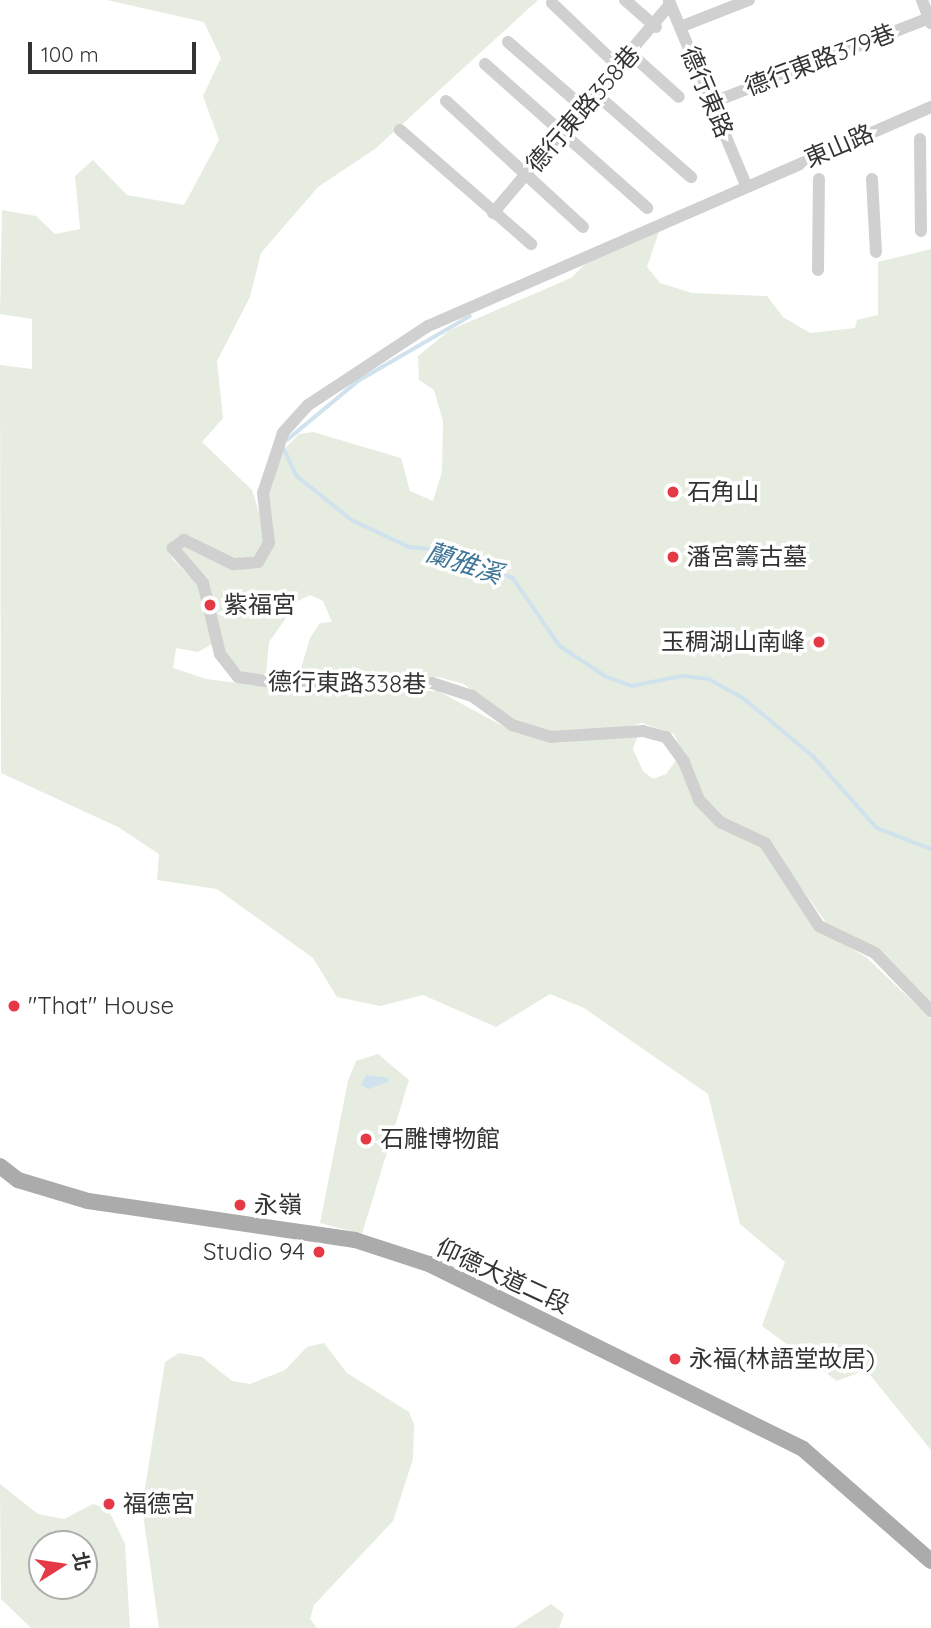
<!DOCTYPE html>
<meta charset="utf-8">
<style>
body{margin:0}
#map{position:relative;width:931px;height:1628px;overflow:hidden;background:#fff;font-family:Quicksand,"Noto Sans TC",sans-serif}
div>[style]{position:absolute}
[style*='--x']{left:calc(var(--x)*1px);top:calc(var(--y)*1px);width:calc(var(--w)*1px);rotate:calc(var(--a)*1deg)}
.green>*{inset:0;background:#e6ecdf}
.water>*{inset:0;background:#cfe2ee}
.stream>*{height:3.5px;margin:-1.75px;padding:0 1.75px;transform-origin:1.75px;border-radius:1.75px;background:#cfe2ee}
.minor>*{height:12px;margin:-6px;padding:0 6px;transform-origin:6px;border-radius:6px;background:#d0d0d0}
.major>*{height:16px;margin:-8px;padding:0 8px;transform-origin:8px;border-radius:8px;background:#ababab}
.dots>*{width:19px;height:19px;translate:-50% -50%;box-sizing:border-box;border:4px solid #fff;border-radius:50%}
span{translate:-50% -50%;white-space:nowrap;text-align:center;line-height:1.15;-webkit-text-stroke:7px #fff;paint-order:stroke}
.street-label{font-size:24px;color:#333}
.poi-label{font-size:24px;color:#333}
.left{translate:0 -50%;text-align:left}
.right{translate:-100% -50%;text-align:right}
.water-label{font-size:26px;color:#3f7597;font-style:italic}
.north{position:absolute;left:28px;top:1530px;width:70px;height:70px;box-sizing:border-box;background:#fff;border:2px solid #adadad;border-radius:50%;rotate:78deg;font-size:19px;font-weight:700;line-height:28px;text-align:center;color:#333}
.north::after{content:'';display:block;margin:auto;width:24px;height:32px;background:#e63946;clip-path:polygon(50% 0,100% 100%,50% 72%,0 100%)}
.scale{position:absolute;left:28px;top:42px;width:168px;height:32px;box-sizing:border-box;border:4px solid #333;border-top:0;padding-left:9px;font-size:21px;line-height:24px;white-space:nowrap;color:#333;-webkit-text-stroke:5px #fff;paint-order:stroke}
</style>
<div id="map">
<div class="green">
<i style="clip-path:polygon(107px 0,538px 0,375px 149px,318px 187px,261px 253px,250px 297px,217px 361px,223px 418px,202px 442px,252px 490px,267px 538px,257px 555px,236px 561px,178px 537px,172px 541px,172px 558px,199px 587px,212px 644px,198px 652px,176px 648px,173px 668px,206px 679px,293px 690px,438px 691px,501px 725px,556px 743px,638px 735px,633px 749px,643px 771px,653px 779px,666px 774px,677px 759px,692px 799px,716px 825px,763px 847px,814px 927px,866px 957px,931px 1019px,931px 1450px,866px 1370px,837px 1381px,762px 1326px,785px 1262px,740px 1224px,708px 1094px,584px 1008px,550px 994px,496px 1027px,423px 995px,380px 1006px,337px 997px,313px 958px,217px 889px,157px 880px,159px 854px,118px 827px,1px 773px,0 365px,32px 369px,32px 319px,0 314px,2px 210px,36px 216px,55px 234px,80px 229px,75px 176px,93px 160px,127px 195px,184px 205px,219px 140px,203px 96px,221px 58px,204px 22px)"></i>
<i style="clip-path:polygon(660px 229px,647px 267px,660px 283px,692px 293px,767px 296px,783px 317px,810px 333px,855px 328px,857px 320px,878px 315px,878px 262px,931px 249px,931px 1003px,893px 968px,832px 931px,766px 838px,724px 820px,703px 798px,674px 734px,642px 723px,609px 732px,551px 732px,507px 718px,464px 684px,438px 677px,306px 677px,299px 675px,310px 638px,320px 623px,332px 622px,323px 601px,310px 595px,298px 601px,269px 642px,266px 675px,244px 674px,224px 652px,208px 582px,178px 544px,237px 570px,260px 564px,268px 556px,266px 505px,279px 454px,299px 434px,313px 432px,401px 458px,410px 491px,433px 501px,442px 472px,443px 421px,434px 390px,419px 380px,418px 356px,450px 330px,571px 278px,587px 262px)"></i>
<i style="clip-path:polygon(378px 1054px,409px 1080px,362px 1234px,320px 1223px,348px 1081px,356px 1061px)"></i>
<i style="clip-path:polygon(324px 1343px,347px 1373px,409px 1412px,414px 1424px,413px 1459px,393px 1521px,314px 1605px,310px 1619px,317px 1628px,159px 1628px,142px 1507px,165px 1362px,179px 1353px,202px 1357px,232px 1381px,250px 1384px,285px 1370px,307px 1347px)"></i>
<i style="clip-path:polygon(evenodd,0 1484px,38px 1514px,64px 1519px,93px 1504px,108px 1509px,125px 1544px,130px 1628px,31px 1628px,1px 1599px,0 1484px,42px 1544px,84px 1544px,84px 1586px,42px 1586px,42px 1544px)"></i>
<i style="clip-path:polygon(551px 1604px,564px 1614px,559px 1628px,514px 1628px)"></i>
</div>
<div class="water">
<i style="clip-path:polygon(366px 1075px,388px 1078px,389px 1081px,369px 1089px,361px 1085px)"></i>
</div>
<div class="stream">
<i style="--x:287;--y:440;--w:92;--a:-39.7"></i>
<i style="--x:358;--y:381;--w:129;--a:-30.1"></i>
<i style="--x:283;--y:447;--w:32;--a:64"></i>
<i style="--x:297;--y:476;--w:70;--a:38.7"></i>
<i style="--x:352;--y:520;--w:63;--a:25.3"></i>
<i style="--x:409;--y:547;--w:24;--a:5"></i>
<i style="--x:433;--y:549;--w:85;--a:19.9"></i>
<i style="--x:513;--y:578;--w:83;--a:55.3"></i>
<i style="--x:560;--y:646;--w:56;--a:33.4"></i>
<i style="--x:607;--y:677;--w:27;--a:20"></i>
<i style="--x:632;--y:686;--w:51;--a:-11.3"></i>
<i style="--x:682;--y:676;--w:27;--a:6"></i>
<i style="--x:709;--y:679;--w:38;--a:29"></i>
<i style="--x:742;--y:697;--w:94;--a:39.8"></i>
<i style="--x:814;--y:757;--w:95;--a:48.4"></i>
<i style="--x:877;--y:828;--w:58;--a:21.3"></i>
</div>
<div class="minor">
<i style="--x:625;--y:0;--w:41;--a:41.1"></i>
<i style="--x:922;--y:0;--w:25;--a:69"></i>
<i style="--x:669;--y:1;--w:199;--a:67.3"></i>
<i style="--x:552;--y:3;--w:93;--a:43.7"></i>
<i style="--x:680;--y:27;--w:74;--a:-21.4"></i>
<i style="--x:508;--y:42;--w:101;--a:41"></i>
<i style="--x:631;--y:54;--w:64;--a:41.9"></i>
<i style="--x:485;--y:64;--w:217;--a:41.6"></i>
<i style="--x:597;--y:95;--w:125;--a:41.1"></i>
<i style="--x:446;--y:101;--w:186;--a:42.6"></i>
<i style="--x:711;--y:103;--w:234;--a:-21.3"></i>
<i style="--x:931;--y:107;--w:549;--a:156.47"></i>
<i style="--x:428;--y:326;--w:144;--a:146.6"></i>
<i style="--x:308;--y:405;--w:38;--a:132"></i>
<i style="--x:283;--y:433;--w:63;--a:108.4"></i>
<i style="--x:263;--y:493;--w:50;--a:83.2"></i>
<i style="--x:269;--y:543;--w:22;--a:120"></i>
<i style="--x:258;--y:562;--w:25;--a:175"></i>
<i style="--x:233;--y:564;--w:55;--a:-153.9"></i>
<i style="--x:184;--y:540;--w:14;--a:144"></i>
<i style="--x:173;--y:548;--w:46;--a:49.4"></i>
<i style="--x:203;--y:583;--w:73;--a:76.5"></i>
<i style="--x:220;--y:654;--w:29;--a:52"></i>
<i style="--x:238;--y:677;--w:40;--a:8.5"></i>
<i style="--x:278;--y:683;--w:154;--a:0"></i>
<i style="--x:432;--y:683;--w:42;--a:18"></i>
<i style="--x:472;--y:696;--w:49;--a:35.9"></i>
<i style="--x:512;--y:725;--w:41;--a:17.1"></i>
<i style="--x:551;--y:737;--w:92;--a:-3.7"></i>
<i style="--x:643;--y:731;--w:24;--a:15"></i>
<i style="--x:666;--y:737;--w:31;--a:54"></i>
<i style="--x:684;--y:762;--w:41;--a:68.5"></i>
<i style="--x:699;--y:800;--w:30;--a:46"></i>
<i style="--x:720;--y:822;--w:50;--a:25"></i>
<i style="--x:765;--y:843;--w:99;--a:57"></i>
<i style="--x:819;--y:926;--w:62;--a:25.7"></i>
<i style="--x:875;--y:953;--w:81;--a:46"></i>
<i style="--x:400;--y:130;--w:174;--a:41"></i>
<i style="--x:920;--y:139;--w:92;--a:89.4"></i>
<i style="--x:872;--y:179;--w:73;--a:86.9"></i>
<i style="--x:493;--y:213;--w:274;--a:-49.7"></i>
<i style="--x:818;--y:270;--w:91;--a:-89.4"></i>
</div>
<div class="major">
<i style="--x:0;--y:1166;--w:23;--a:38"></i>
<i style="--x:18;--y:1180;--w:73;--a:16.7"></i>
<i style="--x:88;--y:1201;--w:270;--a:8.3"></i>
<i style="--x:355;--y:1240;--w:78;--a:18"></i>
<i style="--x:429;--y:1264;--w:417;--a:26.3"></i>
<i style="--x:803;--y:1449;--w:170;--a:41.2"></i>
</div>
<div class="dots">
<i style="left:673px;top:492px;background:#e63946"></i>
<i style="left:673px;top:557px;background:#e63946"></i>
<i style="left:210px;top:605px;background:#e63946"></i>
<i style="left:819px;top:642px;background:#e63946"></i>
<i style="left:14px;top:1006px;background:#e63946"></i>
<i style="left:366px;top:1139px;background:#e63946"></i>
<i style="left:240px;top:1205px;background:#e63946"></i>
<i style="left:319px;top:1252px;background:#e63946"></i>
<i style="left:675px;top:1359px;background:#e63946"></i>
<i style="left:109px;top:1504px;background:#e63946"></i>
</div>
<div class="street-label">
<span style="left:820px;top:60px;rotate:-21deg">德行東路379巷</span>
<span style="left:707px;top:92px;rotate:67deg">德行東路</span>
<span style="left:583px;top:109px;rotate:-49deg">德行東路358巷</span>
<span style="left:839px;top:146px;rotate:-23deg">東山路</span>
<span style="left:347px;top:683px;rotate:1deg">德行東路338巷</span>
<span style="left:503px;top:1276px;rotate:25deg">仰德大道二段</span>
</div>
<div class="poi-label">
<span class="left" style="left:687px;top:492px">石角山</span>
<span class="left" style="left:687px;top:557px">潘宮籌古墓</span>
<span class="left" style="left:224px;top:605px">紫福宮</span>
<span class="right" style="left:805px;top:642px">玉稠湖山南峰</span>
<span class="left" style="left:28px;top:1006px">"That" House</span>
<span class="left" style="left:380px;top:1139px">石雕博物館</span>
<span class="left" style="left:254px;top:1205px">永嶺</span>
<span class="right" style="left:305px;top:1252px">Studio 94</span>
<span class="left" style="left:689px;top:1359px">永福(林語堂故居)</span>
<span class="left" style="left:123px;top:1504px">福德宮</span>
</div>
<div class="water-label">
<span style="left:464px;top:563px;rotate:18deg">蘭雅溪</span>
</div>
<div class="north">北</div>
<div class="scale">100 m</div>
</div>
